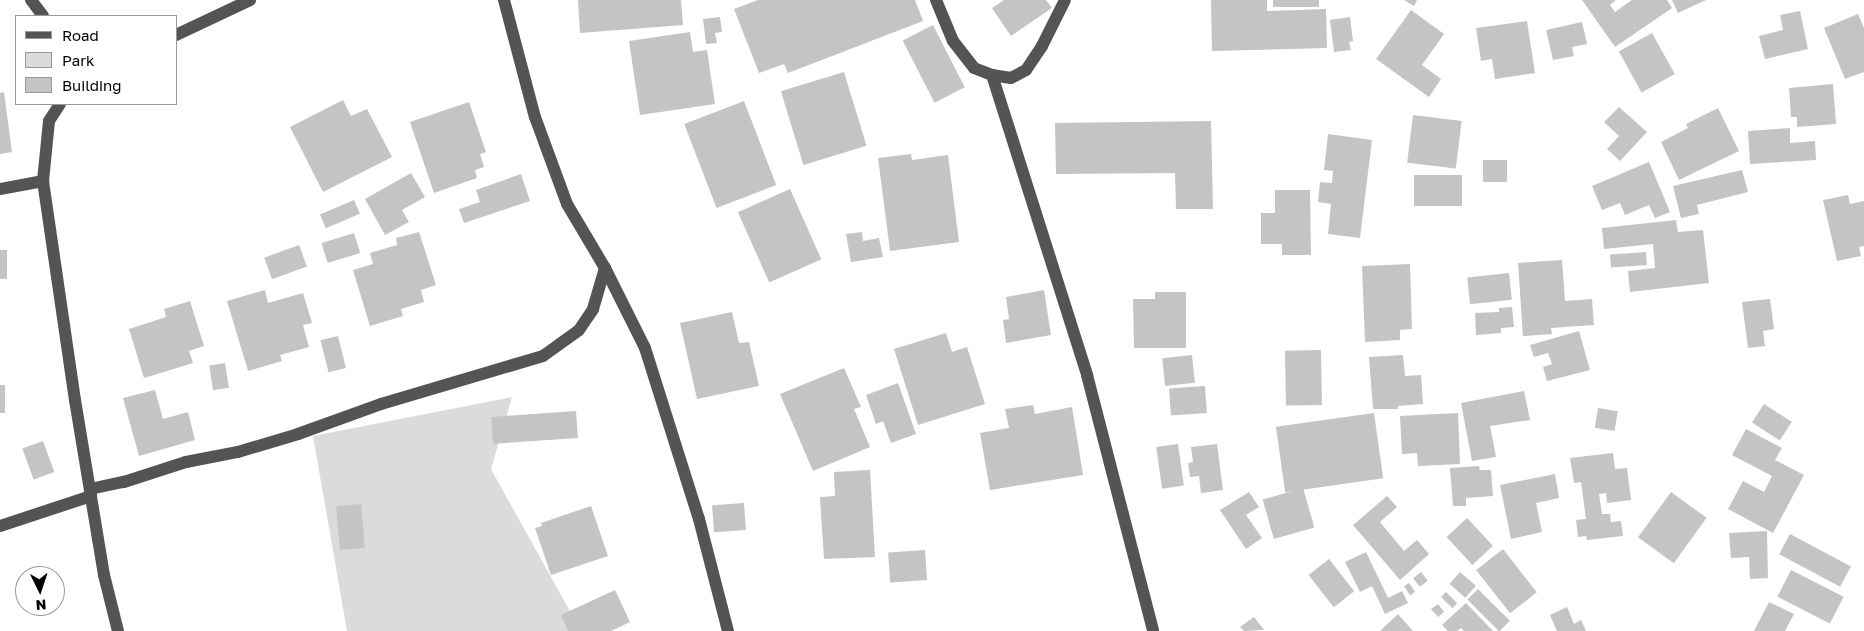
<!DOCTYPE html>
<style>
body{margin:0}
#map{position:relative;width:1864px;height:631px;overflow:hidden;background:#fff;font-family:"Golos Text",sans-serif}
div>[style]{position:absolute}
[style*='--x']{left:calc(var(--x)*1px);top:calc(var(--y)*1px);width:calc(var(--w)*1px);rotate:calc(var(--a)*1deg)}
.green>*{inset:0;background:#dbdbdb}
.building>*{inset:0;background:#c4c4c4;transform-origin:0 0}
.minor>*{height:12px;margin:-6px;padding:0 6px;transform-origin:6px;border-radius:6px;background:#545454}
span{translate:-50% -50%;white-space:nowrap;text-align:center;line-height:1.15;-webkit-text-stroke:4px #fff;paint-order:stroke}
.legend{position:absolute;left:15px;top:15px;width:162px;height:90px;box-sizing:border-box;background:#fff;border:1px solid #999;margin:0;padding:6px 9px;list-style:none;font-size:15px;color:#000}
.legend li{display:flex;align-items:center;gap:10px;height:25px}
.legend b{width:25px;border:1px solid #999}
.north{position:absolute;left:15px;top:566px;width:50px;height:50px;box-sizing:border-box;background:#fff;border:1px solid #999;border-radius:50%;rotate:176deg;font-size:14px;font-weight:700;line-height:20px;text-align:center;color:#000}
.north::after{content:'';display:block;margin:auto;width:18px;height:22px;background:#000;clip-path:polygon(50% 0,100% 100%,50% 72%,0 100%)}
</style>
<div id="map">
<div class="green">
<i style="clip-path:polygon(512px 397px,491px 469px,581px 631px,347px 631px,313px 436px)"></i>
</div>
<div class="building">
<i style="clip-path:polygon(578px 0,681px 0,683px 25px,580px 33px)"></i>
<i style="clip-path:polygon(758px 0,915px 0,923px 21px,788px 73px,784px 64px,759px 73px,734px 9px)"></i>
<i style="clip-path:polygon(1004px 0,1046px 0,1052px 8px,1011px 36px,992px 8px)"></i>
<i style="clip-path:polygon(1211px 0,1267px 0,1267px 11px,1326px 9px,1327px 48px,1212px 51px)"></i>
<i style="left:1273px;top:0;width:46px;height:7px"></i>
<i style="clip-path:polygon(1404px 0,1417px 0,1414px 6px)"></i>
<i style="clip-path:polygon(1582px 0,1616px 0,1610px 5px,1615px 12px,1632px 0,1667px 0,1672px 8px,1615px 47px)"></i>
<i style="clip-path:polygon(1672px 0,1706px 0,1678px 13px)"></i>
<i style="clip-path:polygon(1411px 10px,1444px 34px,1422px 65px,1441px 79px,1429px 97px,1376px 59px)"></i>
<i style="clip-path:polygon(1800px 11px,1808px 49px,1765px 59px,1759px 36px,1783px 30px,1780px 15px)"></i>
<i style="clip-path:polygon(1858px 14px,1864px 28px,1864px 72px,1845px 79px,1824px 28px)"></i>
<i style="clip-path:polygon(720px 17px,722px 32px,715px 33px,717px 43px,706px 44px,703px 19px)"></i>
<i style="clip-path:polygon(1350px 17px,1353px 41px,1349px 42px,1351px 50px,1334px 52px,1330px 20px)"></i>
<i style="clip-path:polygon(1527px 21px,1535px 73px,1495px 79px,1492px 59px,1481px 61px,1476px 28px)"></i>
<i style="clip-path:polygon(1582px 22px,1587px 44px,1572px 47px,1574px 56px,1553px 60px,1546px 30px)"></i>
<i style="left:933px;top:25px;width:70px;height:34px;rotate:63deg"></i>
<i style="clip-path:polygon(690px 32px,693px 52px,707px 50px,715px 104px,640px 115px,629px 41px)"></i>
<i style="left:1652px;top:33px;width:47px;height:38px;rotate:61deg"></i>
<i style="left:844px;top:72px;width:77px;height:66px;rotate:73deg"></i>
<i style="clip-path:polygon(1833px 84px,1836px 124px,1797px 127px,1797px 117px,1791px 117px,1789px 88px)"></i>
<i style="clip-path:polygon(4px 92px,12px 152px,0 154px,0 93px)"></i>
<i style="clip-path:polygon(343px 100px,351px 116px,367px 109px,392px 157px,323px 192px,290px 127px)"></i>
<i style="left:744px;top:101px;width:90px;height:64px;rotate:69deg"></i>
<i style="clip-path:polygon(469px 102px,486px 152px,480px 154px,484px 167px,475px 170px,477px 178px,434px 193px,410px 122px)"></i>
<i style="clip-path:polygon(1619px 107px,1647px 132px,1620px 161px,1607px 149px,1619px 136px,1604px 122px)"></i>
<i style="clip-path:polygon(1718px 108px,1739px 151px,1679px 180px,1661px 142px,1688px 128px,1686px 124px)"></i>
<i style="left:1413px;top:115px;width:49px;height:48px;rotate:7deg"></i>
<i style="clip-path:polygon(1211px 121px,1213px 209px,1176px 209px,1175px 173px,1056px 174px,1055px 123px)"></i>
<i style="clip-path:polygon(1790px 128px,1790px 143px,1815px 141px,1816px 160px,1750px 164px,1748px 131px)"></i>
<i style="clip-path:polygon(1328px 134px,1372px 140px,1360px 238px,1328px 234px,1331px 204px,1318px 202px,1320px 182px,1332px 183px,1333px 171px,1324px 170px)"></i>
<i style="clip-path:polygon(911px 154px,912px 160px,948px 155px,959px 242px,890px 251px,878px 158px)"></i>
<i style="left:1483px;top:160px;width:24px;height:22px"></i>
<i style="clip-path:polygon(1649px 162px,1670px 212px,1655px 218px,1649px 205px,1625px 215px,1620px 203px,1602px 210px,1592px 186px)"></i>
<i style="clip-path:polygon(1742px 170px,1748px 192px,1697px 205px,1699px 214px,1681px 218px,1673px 186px)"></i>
<i style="clip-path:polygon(411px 173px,425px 197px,402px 210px,409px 222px,385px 235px,365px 199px)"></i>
<i style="clip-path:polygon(521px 174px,530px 201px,464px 223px,459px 209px,480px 202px,476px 190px)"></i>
<i style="left:1462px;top:175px;width:31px;height:48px;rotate:90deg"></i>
<i style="left:790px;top:189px;width:77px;height:57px;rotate:66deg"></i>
<i style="clip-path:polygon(1275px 190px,1310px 190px,1311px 255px,1282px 255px,1282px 244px,1261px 244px,1261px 213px,1275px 213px)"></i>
<i style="clip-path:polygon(1848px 195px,1850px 204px,1864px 201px,1864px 246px,1859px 247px,1861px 256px,1837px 261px,1823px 200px)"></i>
<i style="left:354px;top:200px;width:15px;height:37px;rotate:67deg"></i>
<i style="clip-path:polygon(1676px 220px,1678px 232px,1703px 230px,1709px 283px,1630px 292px,1628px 271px,1655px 268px,1653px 244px,1604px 249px,1602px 228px)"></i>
<i style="clip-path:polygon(419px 232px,436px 285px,421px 290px,424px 302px,401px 309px,403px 316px,370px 326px,353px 270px,373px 264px,370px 253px,397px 245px,396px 238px)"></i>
<i style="clip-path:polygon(862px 232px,863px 241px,879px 238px,883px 257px,851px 262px,846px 234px)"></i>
<i style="left:354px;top:233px;width:21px;height:34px;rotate:73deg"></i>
<i style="left:299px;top:245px;width:23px;height:37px;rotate:70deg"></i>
<i style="left:0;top:250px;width:7px;height:29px"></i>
<i style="left:1646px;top:252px;width:13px;height:36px;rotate:86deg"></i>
<i style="clip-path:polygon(1562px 260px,1565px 301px,1592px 299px,1594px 325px,1551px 328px,1552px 334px,1523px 336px,1518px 263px)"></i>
<i style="clip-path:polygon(1410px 264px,1412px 329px,1400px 330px,1400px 340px,1365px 342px,1362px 266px)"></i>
<i style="left:1509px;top:273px;width:27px;height:42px;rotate:84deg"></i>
<i style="clip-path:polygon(265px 290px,268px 303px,303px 293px,312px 323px,303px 325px,309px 347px,280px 355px,282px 361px,248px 371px,227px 301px)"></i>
<i style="clip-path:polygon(1044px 290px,1051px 335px,1006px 343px,1003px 320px,1009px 319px,1006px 297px)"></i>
<i style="clip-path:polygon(1155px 292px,1186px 292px,1186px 348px,1134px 348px,1133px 299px,1155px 299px)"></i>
<i style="clip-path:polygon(1770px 299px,1774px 329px,1763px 331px,1765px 346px,1748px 348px,1742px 302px)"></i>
<i style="clip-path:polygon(190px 301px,204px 346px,189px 351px,193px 363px,144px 378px,129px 329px,166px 317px,164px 309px)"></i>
<i style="clip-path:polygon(1512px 307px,1514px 327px,1501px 328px,1501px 333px,1476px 335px,1475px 313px,1499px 312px,1499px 308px)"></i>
<i style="clip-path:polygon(732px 312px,739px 343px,749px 342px,759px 386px,697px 399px,680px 323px)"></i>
<i style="clip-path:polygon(1579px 331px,1590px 370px,1547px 381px,1543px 367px,1552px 364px,1548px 353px,1534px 357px,1530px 345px)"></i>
<i style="clip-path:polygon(946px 333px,952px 352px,967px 347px,985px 404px,918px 425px,894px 349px)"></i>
<i style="left:338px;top:336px;width:33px;height:18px;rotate:76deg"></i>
<i style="left:1321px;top:350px;width:55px;height:36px;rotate:89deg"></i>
<i style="left:1192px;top:355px;width:28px;height:30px;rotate:84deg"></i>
<i style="clip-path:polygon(1403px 355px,1405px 376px,1421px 375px,1423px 404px,1398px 406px,1398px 409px,1373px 409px,1369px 357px)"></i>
<i style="left:225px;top:363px;width:25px;height:16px;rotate:81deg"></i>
<i style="clip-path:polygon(844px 368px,861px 407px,854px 409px,870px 447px,813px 471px,780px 394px)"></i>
<i style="clip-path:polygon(898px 383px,916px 434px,891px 443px,883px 421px,876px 424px,866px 395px)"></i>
<i style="left:0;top:385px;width:5px;height:28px"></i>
<i style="left:1205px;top:386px;width:27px;height:36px;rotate:86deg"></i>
<i style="clip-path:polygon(155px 390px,163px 419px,188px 412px,195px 440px,139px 456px,123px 398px)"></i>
<i style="clip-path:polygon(1524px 391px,1530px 420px,1490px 426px,1496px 457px,1472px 461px,1461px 403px)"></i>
<i style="left:1764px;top:404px;width:33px;height:22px;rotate:33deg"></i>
<i style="clip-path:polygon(1033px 405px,1035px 414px,1072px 407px,1083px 475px,990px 490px,980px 433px,1009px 428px,1005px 409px)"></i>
<i style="left:1598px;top:408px;width:20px;height:20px;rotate:9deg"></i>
<i style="left:576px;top:411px;width:27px;height:85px;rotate:86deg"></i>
<i style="left:1374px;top:413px;width:66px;height:99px;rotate:82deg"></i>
<i style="clip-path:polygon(1458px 413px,1460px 464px,1418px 466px,1417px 453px,1402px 454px,1400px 416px)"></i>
<i style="clip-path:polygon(1746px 429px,1782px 448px,1775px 460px,1804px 475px,1773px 533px,1728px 509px,1743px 481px,1764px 492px,1772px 476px,1732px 455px)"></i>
<i style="left:43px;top:441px;width:33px;height:22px;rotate:70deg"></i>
<i style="left:1178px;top:444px;width:42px;height:22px;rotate:82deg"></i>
<i style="clip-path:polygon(1217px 444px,1223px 490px,1201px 493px,1199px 476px,1190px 477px,1188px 463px,1193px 462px,1191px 447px)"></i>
<i style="clip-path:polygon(1613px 453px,1615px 469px,1627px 468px,1631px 500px,1607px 503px,1606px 493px,1599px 494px,1602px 514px,1610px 514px,1611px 522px,1621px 521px,1623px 536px,1587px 540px,1586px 536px,1578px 537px,1576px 520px,1586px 519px,1581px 482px,1574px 483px,1570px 458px)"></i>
<i style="clip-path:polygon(1479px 466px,1480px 470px,1491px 470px,1493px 496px,1466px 498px,1466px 506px,1453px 506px,1450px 468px)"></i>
<i style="clip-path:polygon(870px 470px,875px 557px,824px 559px,820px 497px,835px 496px,834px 472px)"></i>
<i style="clip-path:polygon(1555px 474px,1559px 498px,1536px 503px,1542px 532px,1511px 539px,1500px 485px)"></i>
<i style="left:1303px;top:488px;width:41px;height:42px;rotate:74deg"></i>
<i style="clip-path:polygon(1249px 492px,1259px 507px,1246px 515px,1262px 538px,1246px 549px,1220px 510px)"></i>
<i style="left:1671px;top:492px;width:44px;height:56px;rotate:36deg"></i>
<i style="clip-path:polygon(1387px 496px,1397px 507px,1380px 522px,1404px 551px,1417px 540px,1429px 554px,1400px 580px,1353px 525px)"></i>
<i style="left:744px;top:503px;width:27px;height:32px;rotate:86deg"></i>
<i style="left:361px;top:504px;width:44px;height:25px;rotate:85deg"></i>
<i style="clip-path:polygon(591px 506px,608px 556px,551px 575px,535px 528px,542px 526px,541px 523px)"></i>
<i style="left:1467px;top:518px;width:38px;height:28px;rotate:47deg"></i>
<i style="clip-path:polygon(1767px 531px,1768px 578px,1750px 579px,1749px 557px,1731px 558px,1729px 533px)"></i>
<i style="left:1790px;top:534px;width:69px;height:23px;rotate:28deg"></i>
<i style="left:1503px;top:549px;width:55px;height:34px;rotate:52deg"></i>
<i style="left:925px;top:550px;width:30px;height:37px;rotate:86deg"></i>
<i style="clip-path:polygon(1366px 552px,1388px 598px,1402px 591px,1408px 603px,1385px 614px,1372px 586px,1360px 592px,1345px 562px)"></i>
<i style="left:1329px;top:559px;width:41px;height:26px;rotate:52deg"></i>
<i style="left:1791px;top:570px;width:59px;height:30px;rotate:27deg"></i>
<i style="left:1421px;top:572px;width:11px;height:10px;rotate:52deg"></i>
<i style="left:1460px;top:572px;width:21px;height:16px;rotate:41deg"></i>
<i style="left:1409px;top:583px;width:11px;height:6px;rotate:56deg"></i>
<i style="left:1478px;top:589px;width:45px;height:15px;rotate:45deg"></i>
<i style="clip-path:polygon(615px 590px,630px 622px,611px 631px,568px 631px,561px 615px)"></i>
<i style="left:1446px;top:592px;width:16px;height:7px;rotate:45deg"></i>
<i style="clip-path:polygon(1769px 602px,1794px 614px,1785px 631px,1754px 631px)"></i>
<i style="clip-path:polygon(1466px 603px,1493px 631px,1464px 631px,1461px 628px,1457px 631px,1448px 631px,1442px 625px)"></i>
<i style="clip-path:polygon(1438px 604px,1444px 612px,1438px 617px,1431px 609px)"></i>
<i style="clip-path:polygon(1567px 607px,1574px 624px,1581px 620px,1586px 631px,1557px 631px,1550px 615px)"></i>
<i style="clip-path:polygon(1398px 614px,1413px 631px,1380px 631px)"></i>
<i style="clip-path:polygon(1254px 617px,1264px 630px,1244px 631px,1240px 627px)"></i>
</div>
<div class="minor">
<i style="--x:31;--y:0;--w:20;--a:53"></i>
<i style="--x:504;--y:0;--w:121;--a:75.2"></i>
<i style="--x:535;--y:117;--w:93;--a:69.8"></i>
<i style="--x:567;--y:204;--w:74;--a:59.3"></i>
<i style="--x:605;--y:268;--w:89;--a:63.4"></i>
<i style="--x:645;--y:348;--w:179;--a:72.5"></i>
<i style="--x:699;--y:519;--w:116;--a:75.5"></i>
<i style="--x:936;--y:0;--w:44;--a:67.5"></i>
<i style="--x:953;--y:41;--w:34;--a:52"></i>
<i style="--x:974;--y:68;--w:19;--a:21"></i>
<i style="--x:992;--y:75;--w:19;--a:9"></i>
<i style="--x:1011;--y:78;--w:17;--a:-28"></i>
<i style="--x:1026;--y:70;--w:29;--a:-56"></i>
<i style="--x:1042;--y:46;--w:51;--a:-63.4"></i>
<i style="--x:176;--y:35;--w:82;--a:-25.3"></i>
<i style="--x:992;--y:75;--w:315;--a:72.4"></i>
<i style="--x:1087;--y:375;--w:264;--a:75.5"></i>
<i style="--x:60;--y:104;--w:20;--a:123"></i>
<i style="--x:49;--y:121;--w:60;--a:95.7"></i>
<i style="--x:43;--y:181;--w:221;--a:81.7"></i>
<i style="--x:75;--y:400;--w:177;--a:80.6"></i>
<i style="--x:104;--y:575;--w:58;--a:76"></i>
<i style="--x:0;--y:189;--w:44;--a:-10.5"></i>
<i style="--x:90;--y:489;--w:35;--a:-12"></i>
<i style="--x:124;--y:482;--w:65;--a:-17.9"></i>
<i style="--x:186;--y:462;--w:53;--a:-10.9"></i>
<i style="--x:238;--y:452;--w:63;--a:-16.7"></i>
<i style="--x:298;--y:434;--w:88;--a:-19.9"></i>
<i style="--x:381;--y:404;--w:169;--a:-16.5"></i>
<i style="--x:543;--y:356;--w:44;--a:-35.8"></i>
<i style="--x:579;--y:330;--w:25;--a:-56"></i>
<i style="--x:593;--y:309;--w:43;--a:-73.7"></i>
<i style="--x:0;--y:526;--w:96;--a:-18.2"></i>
</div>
<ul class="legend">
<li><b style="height:6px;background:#545454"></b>Road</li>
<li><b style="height:14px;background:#dbdbdb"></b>Park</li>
<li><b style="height:14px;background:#c4c4c4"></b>Building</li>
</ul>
<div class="north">N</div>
</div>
